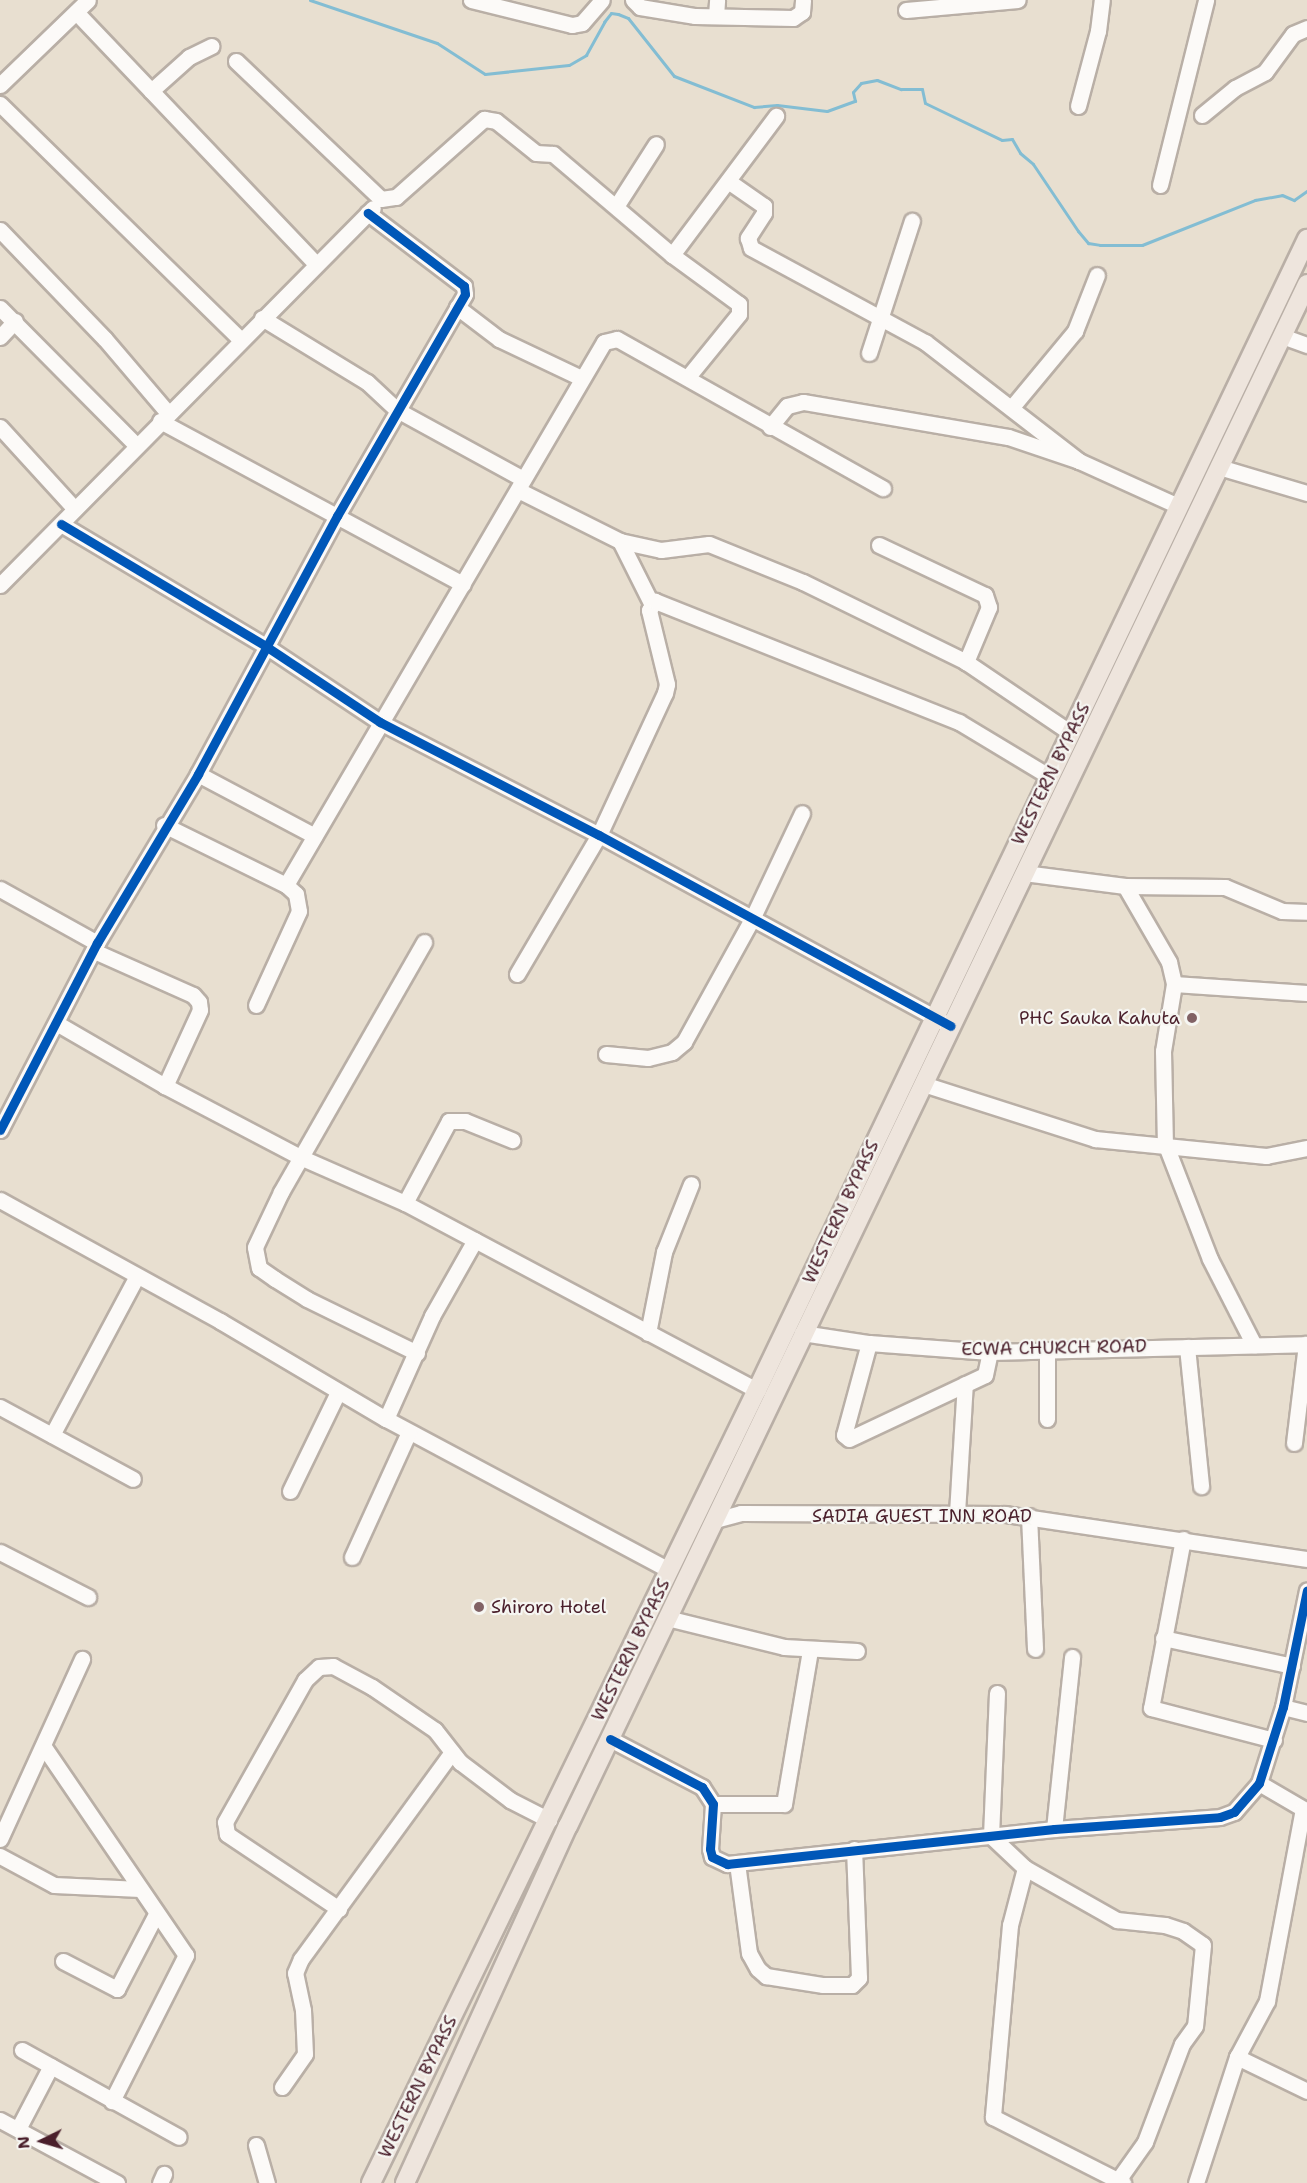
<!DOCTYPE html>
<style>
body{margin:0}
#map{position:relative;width:1307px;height:2183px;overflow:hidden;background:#e8dfd0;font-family:"Shantell Sans",sans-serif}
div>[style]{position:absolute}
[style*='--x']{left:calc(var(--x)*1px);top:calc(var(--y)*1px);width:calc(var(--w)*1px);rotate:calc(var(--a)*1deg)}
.stream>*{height:3px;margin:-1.5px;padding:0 1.5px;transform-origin:1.5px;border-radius:1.5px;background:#83bdd3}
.roads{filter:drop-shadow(2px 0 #b9afa6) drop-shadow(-2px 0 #b9afa6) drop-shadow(0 2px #b9afa6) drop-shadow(0 -2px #b9afa6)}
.minor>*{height:15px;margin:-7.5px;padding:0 7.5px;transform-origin:7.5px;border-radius:7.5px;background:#fcfaf8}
.major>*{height:18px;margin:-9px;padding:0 9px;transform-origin:9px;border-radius:9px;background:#eee5dd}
.cycleway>*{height:9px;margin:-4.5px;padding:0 4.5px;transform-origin:4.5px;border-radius:4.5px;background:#0057b8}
.dots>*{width:16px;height:16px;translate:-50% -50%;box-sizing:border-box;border:3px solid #f6f6f2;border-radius:50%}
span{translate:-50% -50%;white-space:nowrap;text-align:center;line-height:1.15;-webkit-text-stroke:4.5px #f6f6f2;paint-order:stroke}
.street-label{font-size:18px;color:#4a1f2b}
.poi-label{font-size:18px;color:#4a1f2b}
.right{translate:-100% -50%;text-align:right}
.left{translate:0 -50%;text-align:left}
.north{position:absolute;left:12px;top:2111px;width:60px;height:60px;-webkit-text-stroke:4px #f6f6f2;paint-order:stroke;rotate:265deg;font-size:16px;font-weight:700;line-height:24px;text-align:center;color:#4a1f2b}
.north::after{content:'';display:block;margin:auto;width:21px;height:27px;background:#4a1f2b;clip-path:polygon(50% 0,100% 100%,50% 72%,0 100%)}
</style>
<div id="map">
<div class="stream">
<i style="--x:310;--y:0;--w:134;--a:18.7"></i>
<i style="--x:437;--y:43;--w:57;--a:32.9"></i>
<i style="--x:485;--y:74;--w:84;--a:-6.1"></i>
<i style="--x:569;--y:65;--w:20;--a:-30"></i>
<i style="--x:586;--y:55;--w:38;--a:-61"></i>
<i style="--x:604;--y:22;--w:11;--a:-52"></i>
<i style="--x:611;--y:13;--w:7;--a:8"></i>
<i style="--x:618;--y:14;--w:11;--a:22"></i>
<i style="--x:628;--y:18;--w:74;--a:51.6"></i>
<i style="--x:674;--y:76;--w:86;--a:21.2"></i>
<i style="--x:754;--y:107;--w:23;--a:-5"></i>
<i style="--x:777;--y:105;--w:50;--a:6.8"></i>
<i style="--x:827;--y:111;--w:30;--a:-20"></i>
<i style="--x:855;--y:101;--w:9;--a:-103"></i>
<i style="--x:853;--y:92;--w:12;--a:-48"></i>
<i style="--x:861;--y:83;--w:16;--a:-11"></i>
<i style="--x:877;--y:80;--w:26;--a:21"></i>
<i style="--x:901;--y:89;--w:21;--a:0"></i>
<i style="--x:922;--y:89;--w:14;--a:78"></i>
<i style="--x:925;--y:103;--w:85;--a:25.7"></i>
<i style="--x:1002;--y:140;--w:10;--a:-6"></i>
<i style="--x:1012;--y:139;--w:16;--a:60"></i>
<i style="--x:1020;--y:153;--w:17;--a:40"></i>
<i style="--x:1033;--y:164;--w:81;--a:56.1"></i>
<i style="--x:1078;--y:231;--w:16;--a:50"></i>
<i style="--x:1088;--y:243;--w:12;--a:9"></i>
<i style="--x:1100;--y:245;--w:42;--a:0"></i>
<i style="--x:1142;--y:245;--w:122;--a:-21.7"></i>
<i style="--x:1255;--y:200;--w:27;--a:-10"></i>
<i style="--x:1282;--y:195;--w:13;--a:23"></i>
<i style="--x:1294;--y:200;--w:16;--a:-35"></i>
</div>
<div class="roads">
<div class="minor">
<i style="--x:471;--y:0;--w:104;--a:13.9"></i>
<i style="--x:572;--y:25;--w:10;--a:-11"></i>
<i style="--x:582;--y:23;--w:30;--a:-49"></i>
<i style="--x:633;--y:0;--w:10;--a:45"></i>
<i style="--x:640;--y:7;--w:56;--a:9.3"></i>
<i style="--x:695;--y:16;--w:98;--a:1.2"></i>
<i style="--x:793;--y:18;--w:11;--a:-34"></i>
<i style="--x:802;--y:12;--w:12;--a:-85"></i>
<i style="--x:906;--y:10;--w:112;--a:-5.1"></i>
<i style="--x:76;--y:12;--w:348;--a:46.4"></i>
<i style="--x:716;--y:16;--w:16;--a:-86"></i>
<i style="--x:236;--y:61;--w:200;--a:43.6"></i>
<i style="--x:381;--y:199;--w:15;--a:-8"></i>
<i style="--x:396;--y:197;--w:118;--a:-41.6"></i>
<i style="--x:484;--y:119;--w:12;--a:9"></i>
<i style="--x:496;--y:121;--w:51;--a:38.7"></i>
<i style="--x:536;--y:153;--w:17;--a:3"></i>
<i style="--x:553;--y:154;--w:156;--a:40.3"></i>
<i style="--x:672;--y:255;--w:83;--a:36.2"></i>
<i style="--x:739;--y:304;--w:10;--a:90"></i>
<i style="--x:739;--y:314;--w:82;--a:129.1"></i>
<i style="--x:0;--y:85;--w:122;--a:-44"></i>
<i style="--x:151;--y:91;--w:51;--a:-41.8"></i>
<i style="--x:189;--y:57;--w:25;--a:-26"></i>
<i style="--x:0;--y:104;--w:337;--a:44.4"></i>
<i style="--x:1078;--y:106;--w:78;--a:-75.1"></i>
<i style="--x:1098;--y:31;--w:31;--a:-83"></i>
<i style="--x:1202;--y:115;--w:43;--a:-39.3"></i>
<i style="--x:1235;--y:88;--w:34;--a:-28"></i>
<i style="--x:1265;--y:72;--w:47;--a:-53.6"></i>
<i style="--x:1293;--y:34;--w:15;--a:-23"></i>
<i style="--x:728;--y:181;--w:44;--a:34.8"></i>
<i style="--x:764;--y:206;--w:7;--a:90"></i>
<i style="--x:764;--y:213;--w:30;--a:123"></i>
<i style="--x:748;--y:238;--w:10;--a:73"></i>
<i style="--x:751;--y:248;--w:198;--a:28.4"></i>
<i style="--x:925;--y:342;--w:195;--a:37.7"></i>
<i style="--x:1079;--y:461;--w:75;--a:-161.3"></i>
<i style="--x:1008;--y:437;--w:208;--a:-170.3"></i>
<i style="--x:803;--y:402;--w:16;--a:166"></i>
<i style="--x:787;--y:406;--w:27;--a:129"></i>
<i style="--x:1160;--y:185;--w:191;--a:-76"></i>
<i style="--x:617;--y:205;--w:72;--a:-57.4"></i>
<i style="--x:0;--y:230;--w:151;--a:46.1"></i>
<i style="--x:105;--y:339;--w:97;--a:49.6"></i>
<i style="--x:672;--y:255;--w:174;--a:-53.2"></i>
<i style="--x:457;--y:307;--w:53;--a:37.3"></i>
<i style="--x:499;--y:339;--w:91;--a:25.4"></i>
<i style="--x:0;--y:308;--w:193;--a:45.2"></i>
<i style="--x:262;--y:318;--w:123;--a:31.4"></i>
<i style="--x:367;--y:382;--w:41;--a:43"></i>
<i style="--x:397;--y:410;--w:144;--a:28.7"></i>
<i style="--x:1282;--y:336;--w:27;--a:20"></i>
<i style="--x:0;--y:337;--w:22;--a:-47"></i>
<i style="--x:869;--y:353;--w:139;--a:-72"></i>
<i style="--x:1012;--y:407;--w:99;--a:-50.3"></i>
<i style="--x:1075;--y:331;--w:60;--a:-68.6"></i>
<i style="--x:160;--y:421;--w:344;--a:28.3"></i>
<i style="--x:0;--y:427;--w:111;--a:47.6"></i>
<i style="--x:1079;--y:461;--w:109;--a:24.4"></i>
<i style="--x:1219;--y:467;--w:92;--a:16.5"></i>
<i style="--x:518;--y:490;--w:114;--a:26.6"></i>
<i style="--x:620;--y:541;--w:42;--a:12.4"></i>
<i style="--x:661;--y:550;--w:48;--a:-7.1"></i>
<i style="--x:709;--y:544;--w:101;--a:22"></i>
<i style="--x:803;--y:582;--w:182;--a:26.1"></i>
<i style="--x:966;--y:662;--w:127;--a:34.1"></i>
<i style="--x:61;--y:524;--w:240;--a:30.8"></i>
<i style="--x:267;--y:647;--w:136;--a:33.6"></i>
<i style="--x:380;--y:722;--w:246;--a:27.3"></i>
<i style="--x:599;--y:835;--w:392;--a:28.5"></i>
<i style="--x:620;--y:541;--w:69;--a:63.4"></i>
<i style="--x:879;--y:545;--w:117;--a:25.3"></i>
<i style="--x:985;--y:595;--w:13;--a:72"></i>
<i style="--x:989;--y:607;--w:60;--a:112.7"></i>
<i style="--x:0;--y:585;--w:530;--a:-45.31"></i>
<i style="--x:198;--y:774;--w:132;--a:27.9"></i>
<i style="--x:164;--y:825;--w:136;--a:26.2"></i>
<i style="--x:1024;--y:873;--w:102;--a:7.3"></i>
<i style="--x:1125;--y:886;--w:88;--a:59.9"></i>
<i style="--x:1169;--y:962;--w:23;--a:77"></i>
<i style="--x:1174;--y:984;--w:68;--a:99.3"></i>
<i style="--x:1163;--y:1051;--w:92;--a:88.8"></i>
<i style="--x:1165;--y:1143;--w:124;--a:68.8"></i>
<i style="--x:1210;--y:1259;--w:97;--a:62.9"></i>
<i style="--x:1125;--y:886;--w:100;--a:0.6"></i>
<i style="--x:1225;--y:887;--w:62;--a:22.8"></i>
<i style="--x:1282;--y:911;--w:25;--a:2"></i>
<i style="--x:0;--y:889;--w:111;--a:29.1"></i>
<i style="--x:94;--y:951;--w:108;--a:24"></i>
<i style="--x:193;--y:995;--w:9;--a:49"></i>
<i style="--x:199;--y:1002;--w:8;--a:83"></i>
<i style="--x:200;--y:1010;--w:84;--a:114.7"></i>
<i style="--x:517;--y:974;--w:161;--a:-59.5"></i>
<i style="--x:599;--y:835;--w:157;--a:-65.1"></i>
<i style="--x:665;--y:693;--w:9;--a:-77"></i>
<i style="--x:667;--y:684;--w:76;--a:-103.7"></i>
<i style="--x:649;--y:610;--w:11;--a:-56"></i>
<i style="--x:655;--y:601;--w:327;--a:21.7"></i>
<i style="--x:959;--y:722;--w:106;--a:31.1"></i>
<i style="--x:1174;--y:984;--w:133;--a:3.9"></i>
<i style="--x:256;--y:1005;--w:103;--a:-65.4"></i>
<i style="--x:299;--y:911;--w:17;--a:-100"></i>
<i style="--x:296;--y:894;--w:13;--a:-138"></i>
<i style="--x:286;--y:885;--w:629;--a:-59.65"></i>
<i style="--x:604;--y:342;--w:13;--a:-13"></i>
<i style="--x:617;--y:339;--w:305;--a:29.3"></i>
<i style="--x:58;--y:1024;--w:124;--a:30.1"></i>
<i style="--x:165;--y:1086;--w:155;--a:27.7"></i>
<i style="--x:302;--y:1158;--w:112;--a:23.6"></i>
<i style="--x:405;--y:1203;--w:399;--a:28"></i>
<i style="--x:606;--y:1054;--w:42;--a:5.4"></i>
<i style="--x:648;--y:1058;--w:25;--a:-14"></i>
<i style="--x:672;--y:1052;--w:16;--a:-40"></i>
<i style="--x:684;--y:1042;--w:141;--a:-61.1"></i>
<i style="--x:752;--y:919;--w:117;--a:-64.7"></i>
<i style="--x:923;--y:1084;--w:181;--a:17.7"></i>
<i style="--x:1095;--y:1139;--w:172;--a:5.7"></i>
<i style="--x:1266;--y:1156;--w:42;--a:-11"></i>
<i style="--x:0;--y:1130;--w:211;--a:-62.6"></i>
<i style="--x:97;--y:943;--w:197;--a:-59.1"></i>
<i style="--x:198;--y:774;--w:293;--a:-61.7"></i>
<i style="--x:337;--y:516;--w:256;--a:-60"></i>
<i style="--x:465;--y:294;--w:8;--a:-97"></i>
<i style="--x:464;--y:286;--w:121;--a:-142.8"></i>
<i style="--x:0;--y:1200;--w:251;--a:28.8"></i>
<i style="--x:220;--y:1321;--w:193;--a:30.6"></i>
<i style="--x:386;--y:1419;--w:321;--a:28.1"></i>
<i style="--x:405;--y:1203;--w:93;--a:-61.8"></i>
<i style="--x:449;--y:1121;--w:16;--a:0"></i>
<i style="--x:465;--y:1121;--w:51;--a:22"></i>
<i style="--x:648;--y:1333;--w:83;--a:-78.8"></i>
<i style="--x:664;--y:1252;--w:73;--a:-68.3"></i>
<i style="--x:802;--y:1333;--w:68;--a:8.5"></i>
<i style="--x:869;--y:1343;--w:121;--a:4.3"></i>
<i style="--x:990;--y:1352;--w:317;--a:-1.4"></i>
<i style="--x:869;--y:1343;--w:95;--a:105.2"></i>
<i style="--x:844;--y:1435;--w:6;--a:39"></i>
<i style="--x:849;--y:1439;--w:150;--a:-25.2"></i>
<i style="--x:985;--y:1375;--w:24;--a:-78"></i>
<i style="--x:1187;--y:1347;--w:140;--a:84.2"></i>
<i style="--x:1047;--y:1350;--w:69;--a:90"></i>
<i style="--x:417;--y:1353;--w:123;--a:-153.9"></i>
<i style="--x:307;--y:1299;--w:38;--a:-148"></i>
<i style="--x:275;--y:1279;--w:19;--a:-145"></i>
<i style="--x:259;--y:1268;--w:21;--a:-101"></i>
<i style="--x:255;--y:1247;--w:61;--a:-64.7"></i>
<i style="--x:281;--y:1192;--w:288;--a:-60.2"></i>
<i style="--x:0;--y:1407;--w:151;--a:28.4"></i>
<i style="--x:386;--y:1419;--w:113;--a:-65.9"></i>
<i style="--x:432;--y:1316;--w:87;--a:-60.5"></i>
<i style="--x:52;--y:1435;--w:180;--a:-61.9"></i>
<i style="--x:1294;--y:1443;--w:100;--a:-83.1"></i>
<i style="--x:290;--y:1491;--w:110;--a:-64.1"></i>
<i style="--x:957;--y:1513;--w:129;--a:-86.5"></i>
<i style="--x:1029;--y:1516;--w:133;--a:87.4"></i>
<i style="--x:715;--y:1520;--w:27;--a:-15"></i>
<i style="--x:741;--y:1513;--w:264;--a:0.2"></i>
<i style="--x:1005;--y:1514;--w:305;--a:8.5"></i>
<i style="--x:1183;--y:1539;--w:172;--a:100.7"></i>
<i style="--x:1151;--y:1708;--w:127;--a:14.6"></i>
<i style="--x:0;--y:1552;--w:99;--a:27.1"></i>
<i style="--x:352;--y:1557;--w:137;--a:-65.5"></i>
<i style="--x:667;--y:1618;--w:121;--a:13.9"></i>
<i style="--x:784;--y:1647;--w:73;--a:3.1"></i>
<i style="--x:1163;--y:1638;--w:132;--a:12.2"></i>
<i style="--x:997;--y:1693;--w:143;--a:92.4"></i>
<i style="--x:991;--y:1836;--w:47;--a:43.3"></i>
<i style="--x:1025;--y:1868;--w:106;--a:29.5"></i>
<i style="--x:1117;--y:1920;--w:48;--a:5.9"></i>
<i style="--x:1165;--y:1925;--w:19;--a:18"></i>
<i style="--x:1183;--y:1931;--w:24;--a:35"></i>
<i style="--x:1203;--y:1945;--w:81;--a:95.6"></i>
<i style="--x:1195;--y:2026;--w:22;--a:126"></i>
<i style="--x:1182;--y:2044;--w:105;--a:110.7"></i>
<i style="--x:1145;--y:2142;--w:47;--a:125.4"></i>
<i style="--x:1283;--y:1707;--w:25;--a:14"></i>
<i style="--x:610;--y:1739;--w:104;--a:27.6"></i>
<i style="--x:702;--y:1787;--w:20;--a:57"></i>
<i style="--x:713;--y:1804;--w:45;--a:93.8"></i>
<i style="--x:710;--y:1849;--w:8;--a:76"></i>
<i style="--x:712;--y:1857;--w:17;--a:25"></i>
<i style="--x:727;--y:1864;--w:329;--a:-6.1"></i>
<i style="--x:1054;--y:1829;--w:166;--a:-4.1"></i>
<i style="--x:1220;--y:1817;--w:15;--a:-20"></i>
<i style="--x:1234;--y:1812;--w:38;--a:-49"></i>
<i style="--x:1259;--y:1783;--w:80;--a:-72.5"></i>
<i style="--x:1283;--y:1707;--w:119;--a:-78.4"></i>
<i style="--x:44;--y:1747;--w:252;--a:55.7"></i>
<i style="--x:186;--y:1955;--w:164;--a:116.9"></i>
<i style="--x:1259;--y:1783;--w:56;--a:30.3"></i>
<i style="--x:713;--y:1804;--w:71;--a:0"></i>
<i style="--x:784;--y:1804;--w:156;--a:-80.4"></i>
<i style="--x:1054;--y:1829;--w:173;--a:-84"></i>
<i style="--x:0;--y:1839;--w:198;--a:-65.5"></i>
<i style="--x:0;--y:1856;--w:61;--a:28.2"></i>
<i style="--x:54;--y:1885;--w:86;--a:2.7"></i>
<i style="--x:737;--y:1863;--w:91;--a:82.4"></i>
<i style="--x:749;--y:1953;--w:18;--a:61"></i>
<i style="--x:758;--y:1969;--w:11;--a:41"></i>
<i style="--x:766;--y:1976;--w:58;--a:9"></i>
<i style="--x:823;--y:1985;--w:29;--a:0"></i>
<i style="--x:852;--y:1985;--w:10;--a:-45"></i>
<i style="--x:859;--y:1978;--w:129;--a:-92.2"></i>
<i style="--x:1025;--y:1868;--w:59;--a:104.7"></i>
<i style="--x:1010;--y:1925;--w:193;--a:95.1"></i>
<i style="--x:993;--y:2117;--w:146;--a:26.9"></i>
<i style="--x:339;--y:1909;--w:135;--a:-146.2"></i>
<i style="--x:227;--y:1834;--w:12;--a:-99"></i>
<i style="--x:225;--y:1822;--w:163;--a:-60.6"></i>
<i style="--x:305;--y:1680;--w:19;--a:-43"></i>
<i style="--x:319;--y:1667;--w:14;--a:-4"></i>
<i style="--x:333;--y:1666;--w:44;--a:28.3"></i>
<i style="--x:372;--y:1687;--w:76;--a:34.3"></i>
<i style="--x:435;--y:1730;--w:41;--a:52"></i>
<i style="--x:460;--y:1762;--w:63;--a:37.2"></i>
<i style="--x:510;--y:1800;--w:44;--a:27.1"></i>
<i style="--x:63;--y:1961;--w:61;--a:27.4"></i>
<i style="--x:117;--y:1989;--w:85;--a:-62.5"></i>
<i style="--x:22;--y:2050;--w:179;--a:29"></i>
<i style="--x:1237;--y:2057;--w:78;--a:25.9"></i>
<i style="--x:282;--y:2087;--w:40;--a:-55.1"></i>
<i style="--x:305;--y:2054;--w:44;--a:-92.6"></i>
<i style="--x:303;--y:2010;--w:38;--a:-102"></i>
<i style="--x:295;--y:1973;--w:15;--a:-67"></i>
<i style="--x:301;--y:1959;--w:256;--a:-53.9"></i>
<i style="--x:0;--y:2120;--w:133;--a:28.3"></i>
<i style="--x:18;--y:2129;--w:71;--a:-62.4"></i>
<i style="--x:256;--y:2145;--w:40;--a:74"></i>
<i style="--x:160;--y:2183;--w:10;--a:-66"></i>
<i style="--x:1196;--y:2183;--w:133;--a:-72"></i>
<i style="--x:1237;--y:2057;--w:64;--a:-61.8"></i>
<i style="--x:1267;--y:2001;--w:195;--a:-79.4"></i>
</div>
<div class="major">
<i style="--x:371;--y:2183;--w:882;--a:-64.05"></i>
<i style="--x:757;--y:1390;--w:1276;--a:-64.46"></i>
<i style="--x:405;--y:2183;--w:392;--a:-65.5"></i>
<i style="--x:568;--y:1826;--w:1710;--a:-64.39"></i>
</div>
</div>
<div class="cycleway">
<i style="--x:61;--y:524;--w:240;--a:30.8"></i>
<i style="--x:267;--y:647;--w:136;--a:33.6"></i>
<i style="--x:380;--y:722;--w:246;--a:27.3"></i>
<i style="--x:599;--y:835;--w:400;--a:28.5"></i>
<i style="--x:0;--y:1130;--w:211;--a:-62.6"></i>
<i style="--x:97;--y:943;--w:197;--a:-59.1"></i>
<i style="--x:198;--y:774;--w:293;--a:-61.7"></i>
<i style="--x:337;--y:516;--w:256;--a:-60"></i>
<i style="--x:465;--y:294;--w:8;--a:-97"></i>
<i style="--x:464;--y:286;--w:121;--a:-142.8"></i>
<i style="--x:610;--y:1739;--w:104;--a:27.6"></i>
<i style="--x:702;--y:1787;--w:20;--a:57"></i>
<i style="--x:713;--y:1804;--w:45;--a:93.8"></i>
<i style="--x:710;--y:1849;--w:8;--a:76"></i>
<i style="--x:712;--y:1857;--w:17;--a:25"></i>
<i style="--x:727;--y:1864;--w:329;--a:-6.1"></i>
<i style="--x:1054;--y:1829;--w:166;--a:-4.1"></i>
<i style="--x:1220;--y:1817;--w:15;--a:-20"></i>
<i style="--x:1234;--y:1812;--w:38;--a:-49"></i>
<i style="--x:1259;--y:1783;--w:80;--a:-72.5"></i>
<i style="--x:1283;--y:1707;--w:119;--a:-78.4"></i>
</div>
<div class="dots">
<i style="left:1192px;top:1018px;background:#816265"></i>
<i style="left:479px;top:1607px;background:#816265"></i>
</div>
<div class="street-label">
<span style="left:1051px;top:774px;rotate:-64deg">WESTERN BYPASS</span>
<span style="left:841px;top:1212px;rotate:-65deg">WESTERN BYPASS</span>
<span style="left:1054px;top:1348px;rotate:-1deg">ECWA CHURCH ROAD</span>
<span style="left:922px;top:1516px">SADIA GUEST INN ROAD</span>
<span style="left:631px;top:1650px;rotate:-64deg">WESTERN BYPASS</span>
<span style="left:418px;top:2087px;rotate:-64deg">WESTERN BYPASS</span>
</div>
<div class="poi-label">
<span class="right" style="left:1180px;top:1018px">PHC Sauka Kahuta</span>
<span class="left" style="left:491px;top:1607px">Shiroro Hotel</span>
</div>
<div class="north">N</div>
</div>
